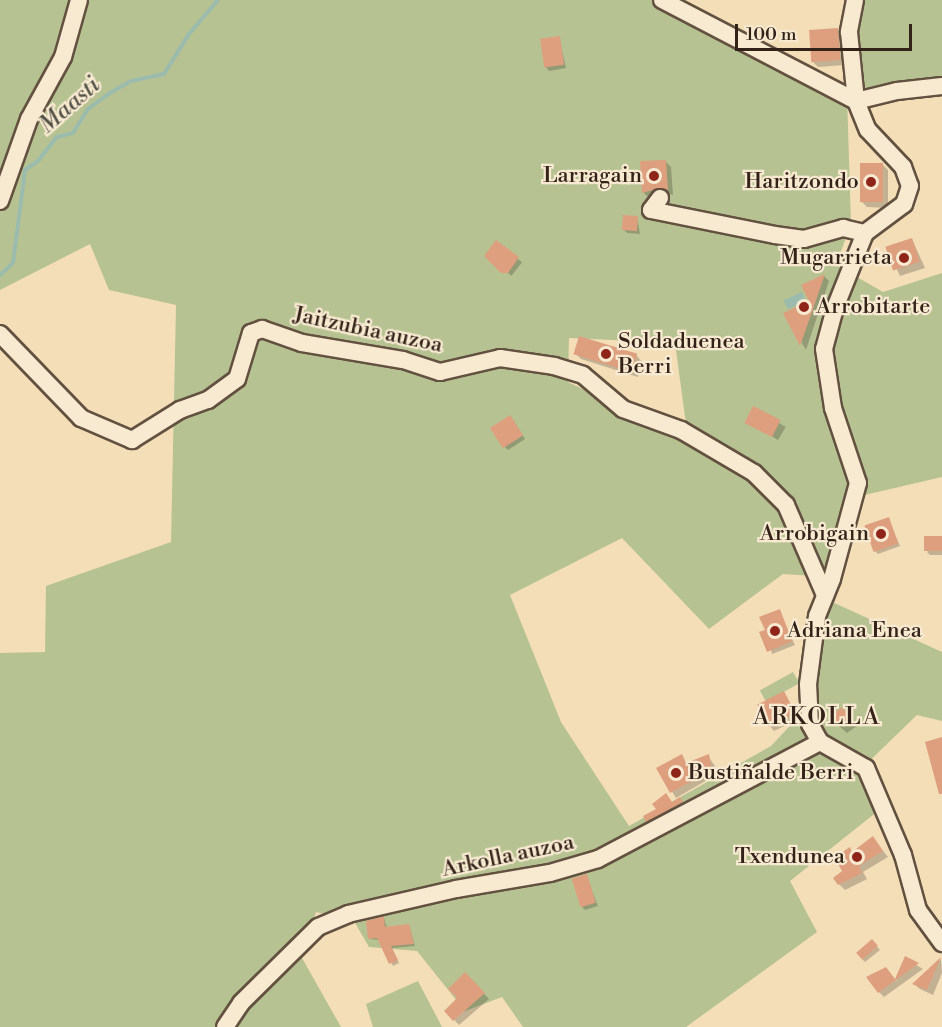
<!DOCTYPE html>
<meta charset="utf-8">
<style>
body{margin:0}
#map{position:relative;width:942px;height:1027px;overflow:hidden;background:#f3deb8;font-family:"Libre Bodoni",serif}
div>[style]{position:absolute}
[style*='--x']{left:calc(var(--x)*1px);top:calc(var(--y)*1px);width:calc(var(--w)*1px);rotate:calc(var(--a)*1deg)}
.green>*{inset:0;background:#b7c292;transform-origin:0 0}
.water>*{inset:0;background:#9bbcad;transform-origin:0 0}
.shadow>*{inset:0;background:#0003;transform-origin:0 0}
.stream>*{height:4px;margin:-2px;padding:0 2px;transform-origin:2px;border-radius:2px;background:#9bbcad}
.building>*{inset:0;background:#de9f7f;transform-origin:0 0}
.roads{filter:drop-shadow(2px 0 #635140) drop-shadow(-2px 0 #635140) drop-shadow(0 2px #635140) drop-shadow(0 -2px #635140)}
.minor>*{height:16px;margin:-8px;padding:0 8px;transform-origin:8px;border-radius:8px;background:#f7ead1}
.dots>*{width:16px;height:16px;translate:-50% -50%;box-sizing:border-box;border:3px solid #f7ead1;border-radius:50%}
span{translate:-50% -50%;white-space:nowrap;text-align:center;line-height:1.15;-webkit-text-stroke:4.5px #f7ead1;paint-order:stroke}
.poi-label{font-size:22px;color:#332218}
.right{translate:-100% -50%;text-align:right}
.left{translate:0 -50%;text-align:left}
.street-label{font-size:22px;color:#332218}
.water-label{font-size:24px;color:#525045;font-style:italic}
.neighbourhood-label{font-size:24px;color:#332218;letter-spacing:1.5px}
.scale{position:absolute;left:735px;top:24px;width:177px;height:27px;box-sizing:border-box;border:3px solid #332218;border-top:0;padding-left:8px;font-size:18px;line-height:21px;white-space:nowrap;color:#332218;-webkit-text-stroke:4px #f7ead1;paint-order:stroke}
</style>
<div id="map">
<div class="green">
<i style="clip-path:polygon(evenodd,0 0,665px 0,847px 96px,862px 0,942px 0,942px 96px,933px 79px,847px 96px,851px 224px,836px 265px,883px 292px,942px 273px,942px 477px,856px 497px,829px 577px,783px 574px,709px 629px,622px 538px,510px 595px,561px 722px,629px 826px,771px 746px,813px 701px,830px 601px,942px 652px,942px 721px,917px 715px,857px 773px,878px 811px,790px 881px,817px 932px,686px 1027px,523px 1027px,502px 997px,465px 1011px,417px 951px,369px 947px,354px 921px,316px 912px,302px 958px,341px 1027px,0 1027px,0 653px,45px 652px,46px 586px,171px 542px,176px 305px,109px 290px,90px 244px,0 290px,0 0,569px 338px,675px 343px,688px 439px,568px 382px,569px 338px)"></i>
<i style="left:793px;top:672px;width:13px;height:38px;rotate:61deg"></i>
<i style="clip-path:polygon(418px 981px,442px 1027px,373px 1027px,366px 1004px)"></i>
</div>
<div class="water">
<i style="left:802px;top:292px;width:10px;height:20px;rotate:66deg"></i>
</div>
<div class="shadow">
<i style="clip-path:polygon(837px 29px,843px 35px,845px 65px,818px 67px,812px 61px)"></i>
<i style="clip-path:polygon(559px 38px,566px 68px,549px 71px,546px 67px)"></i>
<i style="clip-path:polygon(665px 161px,671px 167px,673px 195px,667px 193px,649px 198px,643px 192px)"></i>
<i style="clip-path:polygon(882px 164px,888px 170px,888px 208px,867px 207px,861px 201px)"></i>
<i style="clip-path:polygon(637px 217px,640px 234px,627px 233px,623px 229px)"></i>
<i style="clip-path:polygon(912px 239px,925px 268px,900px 276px,887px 248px)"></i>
<i style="left:496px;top:242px;width:33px;height:17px;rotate:38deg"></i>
<i style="clip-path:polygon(824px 276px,829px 281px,806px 350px,785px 314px,811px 301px)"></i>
<i style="clip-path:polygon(580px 338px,637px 356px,642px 362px,638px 377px,581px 359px,576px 354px)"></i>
<i style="left:754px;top:408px;width:37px;height:15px;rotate:31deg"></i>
<i style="clip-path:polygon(513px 420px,525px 439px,508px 450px,505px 447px)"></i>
<i style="clip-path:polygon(888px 518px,900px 546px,878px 554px,874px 550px)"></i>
<i style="clip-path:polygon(942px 537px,942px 555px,930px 555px,927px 552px)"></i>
<i style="clip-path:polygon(779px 611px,795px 645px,772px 654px,767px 631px)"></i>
<i style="clip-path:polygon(784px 693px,799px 719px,774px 731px,769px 725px)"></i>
<i style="clip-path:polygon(850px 716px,857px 726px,847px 733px,839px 726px)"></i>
<i style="clip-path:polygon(681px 756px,688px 764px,708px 756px,717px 769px,714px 771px,716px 775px,676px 798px,658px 768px)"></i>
<i style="clip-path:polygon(680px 799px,685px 806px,651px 824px,647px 821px)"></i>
<i style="clip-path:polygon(873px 838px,888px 857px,863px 872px,867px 879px,845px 890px,839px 884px,849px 849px,853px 853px)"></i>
<i style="clip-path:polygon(586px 876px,598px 906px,585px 910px,582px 907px)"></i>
<i style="clip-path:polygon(384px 918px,387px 928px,409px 925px,415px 946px,392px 948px,399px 963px,393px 966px,379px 940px,370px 939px)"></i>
<i style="clip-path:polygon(875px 944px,880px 950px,865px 962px,862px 959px)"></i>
<i style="clip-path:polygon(905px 958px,923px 969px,884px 997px,879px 992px,890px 974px,896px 981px)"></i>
<i style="clip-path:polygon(941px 959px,942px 973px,933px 995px,920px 989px,914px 984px)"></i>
<i style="clip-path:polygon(465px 974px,489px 999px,459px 1025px,446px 1011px,460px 998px)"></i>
</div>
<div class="stream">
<i style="--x:0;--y:275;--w:18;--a:-43"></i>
<i style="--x:13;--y:263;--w:94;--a:-82.6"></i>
<i style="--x:25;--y:170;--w:16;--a:-35"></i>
<i style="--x:38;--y:161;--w:31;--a:-52"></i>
<i style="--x:57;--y:137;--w:16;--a:-14"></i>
<i style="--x:73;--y:133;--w:28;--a:-58"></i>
<i style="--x:88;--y:109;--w:27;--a:-36"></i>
<i style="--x:110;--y:93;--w:24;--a:-30"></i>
<i style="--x:131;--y:81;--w:34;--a:-12"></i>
<i style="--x:164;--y:74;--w:47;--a:-58"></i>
<i style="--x:189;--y:34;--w:45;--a:-49.5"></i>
</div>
<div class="building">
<i style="left:838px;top:28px;width:32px;height:29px;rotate:86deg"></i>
<i style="left:560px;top:36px;width:29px;height:20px;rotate:82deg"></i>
<i style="clip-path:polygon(666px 160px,668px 191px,661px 188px,642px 193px,640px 161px)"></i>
<i style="left:860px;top:163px;width:23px;height:39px"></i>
<i style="left:623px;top:215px;width:15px;height:15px;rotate:4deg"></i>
<i style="left:912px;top:238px;width:25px;height:28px;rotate:72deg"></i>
<i style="clip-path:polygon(496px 240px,519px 257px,508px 273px,501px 273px,484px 256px)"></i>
<i style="clip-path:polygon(825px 274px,813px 309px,800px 346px,783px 313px,809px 301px,801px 285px)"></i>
<i style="left:579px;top:336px;width:61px;height:19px;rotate:17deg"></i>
<i style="left:753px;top:406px;width:31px;height:19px;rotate:27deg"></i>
<i style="left:510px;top:415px;width:24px;height:24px;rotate:57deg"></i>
<i style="left:889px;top:517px;width:28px;height:26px;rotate:71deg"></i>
<i style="left:942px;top:536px;width:15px;height:18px;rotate:90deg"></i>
<i style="clip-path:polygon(780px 609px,792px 641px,767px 652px,759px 632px,765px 630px,759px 617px)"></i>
<i style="left:784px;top:691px;width:25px;height:30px;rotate:63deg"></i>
<i style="left:842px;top:707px;width:13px;height:15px;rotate:51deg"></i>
<i style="clip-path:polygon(942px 737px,942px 794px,939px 794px,925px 742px)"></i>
<i style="clip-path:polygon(682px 754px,686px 763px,709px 754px,712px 770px,670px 793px,656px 768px)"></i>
<i style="clip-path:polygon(666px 793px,672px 802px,680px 797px,683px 802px,646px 822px,643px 816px,656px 809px,652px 804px)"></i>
<i style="clip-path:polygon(873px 836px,883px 851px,859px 866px,862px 873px,838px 885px,833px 878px,842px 871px,837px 862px,844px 851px,850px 847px,852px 852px)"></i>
<i style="left:587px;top:874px;width:30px;height:16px;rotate:73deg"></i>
<i style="clip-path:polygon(384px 916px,385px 927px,409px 924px,414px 944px,391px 946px,398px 960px,389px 964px,377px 938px,368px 939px,366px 921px)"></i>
<i style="left:872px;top:939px;width:9px;height:21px;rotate:49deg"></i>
<i style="clip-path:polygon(905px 956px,919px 963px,878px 993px,866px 977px,886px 967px,895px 979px)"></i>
<i style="clip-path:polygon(941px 957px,927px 990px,912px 984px)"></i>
<i style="clip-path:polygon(465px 972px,485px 993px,453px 1021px,444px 1011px,457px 998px,448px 989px)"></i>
</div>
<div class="roads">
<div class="minor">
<i style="--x:662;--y:0;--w:219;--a:27.5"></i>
<i style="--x:856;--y:101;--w:42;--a:-13.7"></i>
<i style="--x:897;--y:91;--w:45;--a:-6.3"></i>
<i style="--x:855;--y:0;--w:33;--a:101"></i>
<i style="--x:849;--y:32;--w:69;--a:84.2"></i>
<i style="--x:856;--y:101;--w:31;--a:68"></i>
<i style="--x:868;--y:130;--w:51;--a:46.6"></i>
<i style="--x:903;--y:167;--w:20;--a:70"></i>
<i style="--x:910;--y:186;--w:19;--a:108"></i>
<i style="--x:904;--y:204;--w:49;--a:143.4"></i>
<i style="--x:865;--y:233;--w:81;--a:111.8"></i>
<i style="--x:835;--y:308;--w:42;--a:105"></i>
<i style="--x:824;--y:349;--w:60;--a:81.3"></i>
<i style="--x:833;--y:408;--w:79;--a:71.6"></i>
<i style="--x:858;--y:483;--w:99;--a:105.2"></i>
<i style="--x:832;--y:579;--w:40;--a:112"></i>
<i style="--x:817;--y:616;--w:69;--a:97.5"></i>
<i style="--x:808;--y:684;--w:40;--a:87.1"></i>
<i style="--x:810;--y:724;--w:21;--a:61"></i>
<i style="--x:820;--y:742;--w:53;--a:29.5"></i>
<i style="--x:866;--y:768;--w:95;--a:67"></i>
<i style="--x:903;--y:855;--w:57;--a:74.7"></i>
<i style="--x:918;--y:910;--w:41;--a:54"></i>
<i style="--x:660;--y:198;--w:15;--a:127"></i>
<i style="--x:651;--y:210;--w:126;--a:11.4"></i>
<i style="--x:775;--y:235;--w:29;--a:8"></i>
<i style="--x:804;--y:239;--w:41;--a:-15.8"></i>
<i style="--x:843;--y:228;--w:23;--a:13"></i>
<i style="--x:0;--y:201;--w:87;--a:-70.5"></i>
<i style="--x:29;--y:119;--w:71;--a:-61.3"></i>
<i style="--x:63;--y:57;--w:59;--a:-74.3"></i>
<i style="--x:0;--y:334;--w:117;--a:46"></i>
<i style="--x:81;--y:418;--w:56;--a:23.3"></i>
<i style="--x:132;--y:440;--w:57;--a:-32"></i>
<i style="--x:180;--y:410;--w:30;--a:-20"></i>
<i style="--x:208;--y:400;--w:36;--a:-36"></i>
<i style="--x:237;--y:379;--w:48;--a:-73.1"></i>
<i style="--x:251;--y:333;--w:12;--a:-20"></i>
<i style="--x:262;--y:329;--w:42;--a:19.3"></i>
<i style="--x:302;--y:343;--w:102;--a:9.6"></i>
<i style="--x:403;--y:360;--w:39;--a:18"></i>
<i style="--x:440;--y:372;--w:62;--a:-13.1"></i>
<i style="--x:500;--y:358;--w:55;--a:8.4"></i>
<i style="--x:554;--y:366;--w:30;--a:17"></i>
<i style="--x:583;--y:375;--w:52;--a:40.4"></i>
<i style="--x:623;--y:409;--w:62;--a:19.9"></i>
<i style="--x:681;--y:430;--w:85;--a:30.5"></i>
<i style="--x:754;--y:473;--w:45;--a:45"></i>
<i style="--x:786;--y:505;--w:98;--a:66.6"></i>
<i style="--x:225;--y:1027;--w:29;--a:-56"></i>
<i style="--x:241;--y:1003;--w:108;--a:-44.6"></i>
<i style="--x:318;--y:927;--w:33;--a:-23"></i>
<i style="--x:348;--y:914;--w:111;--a:-13"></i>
<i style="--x:456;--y:889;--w:95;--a:-9.7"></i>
<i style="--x:550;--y:873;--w:50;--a:-16.3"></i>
<i style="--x:598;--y:859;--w:251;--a:-27.8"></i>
</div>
</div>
<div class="dots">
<i style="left:654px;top:176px;background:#8f2418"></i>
<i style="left:871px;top:182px;background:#8f2418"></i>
<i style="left:904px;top:258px;background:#8f2418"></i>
<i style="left:804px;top:307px;background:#8f2418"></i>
<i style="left:606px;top:354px;background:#8f2418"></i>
<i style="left:881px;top:534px;background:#8f2418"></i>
<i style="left:775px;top:631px;background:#8f2418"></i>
<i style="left:676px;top:773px;background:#8f2418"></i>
<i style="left:857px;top:857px;background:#8f2418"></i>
</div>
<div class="poi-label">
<span class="right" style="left:642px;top:176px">Larragain</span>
<span class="right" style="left:859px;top:182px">Haritzondo</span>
<span class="right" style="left:892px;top:258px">Mugarrieta</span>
<span class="left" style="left:816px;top:307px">Arrobitarte</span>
<span class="left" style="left:618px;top:354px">Soldaduenea<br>Berri</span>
<span class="right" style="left:869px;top:534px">Arrobigain</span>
<span class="left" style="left:787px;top:631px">Adriana Enea</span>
<span class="left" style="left:688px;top:773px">Bustiñalde Berri</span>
<span class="right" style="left:845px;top:857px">Txendunea</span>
</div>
<div class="street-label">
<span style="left:368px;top:330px;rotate:12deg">Jaitzubia auzoa</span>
<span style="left:508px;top:856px;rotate:-12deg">Arkolla auzoa</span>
</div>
<div class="water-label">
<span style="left:70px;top:106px;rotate:-41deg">Maasti</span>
</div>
<div class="neighbourhood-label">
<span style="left:817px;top:718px">ARKOLLA</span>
</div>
<div class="scale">100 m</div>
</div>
